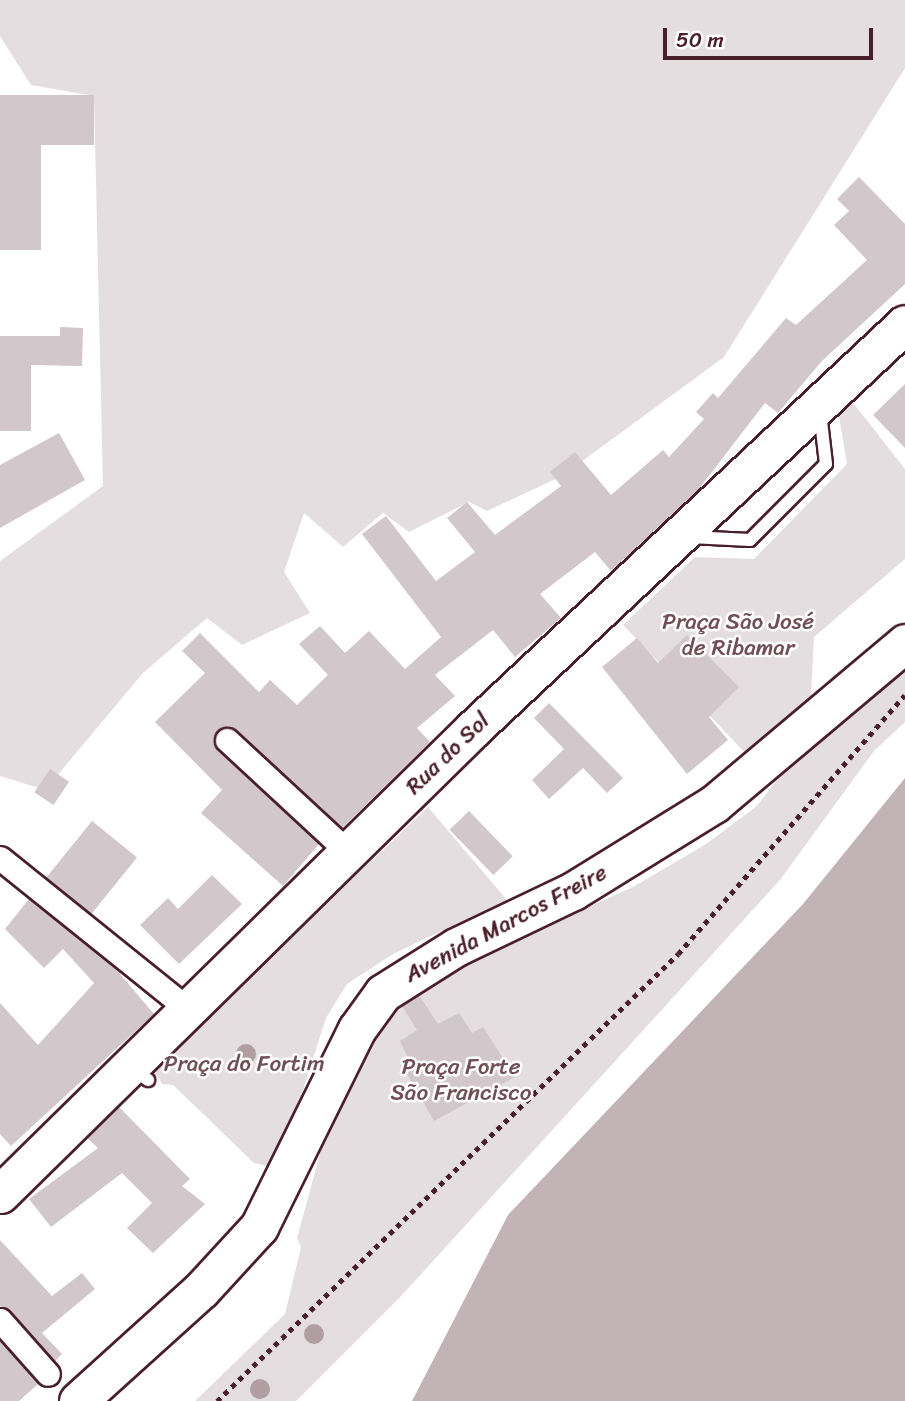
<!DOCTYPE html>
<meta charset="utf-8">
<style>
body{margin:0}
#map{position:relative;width:905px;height:1401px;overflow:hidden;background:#fff;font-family:Sriracha,sans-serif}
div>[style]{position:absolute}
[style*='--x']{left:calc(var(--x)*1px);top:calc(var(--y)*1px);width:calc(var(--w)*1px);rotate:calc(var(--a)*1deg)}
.green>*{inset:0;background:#e5dee0}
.water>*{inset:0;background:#c1b3b6}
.building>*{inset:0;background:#d2c7cb;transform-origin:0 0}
.path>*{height:4.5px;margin-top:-2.25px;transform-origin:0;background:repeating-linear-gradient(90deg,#4a1f2b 0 5px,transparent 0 10px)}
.roads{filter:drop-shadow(2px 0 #4a1f2b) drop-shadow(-2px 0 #4a1f2b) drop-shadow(0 2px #4a1f2b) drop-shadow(0 -2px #4a1f2b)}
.service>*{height:12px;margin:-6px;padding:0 6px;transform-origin:6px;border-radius:6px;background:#fff}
.minor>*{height:23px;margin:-11.5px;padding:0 11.5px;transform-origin:11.5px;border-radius:11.5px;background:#fff}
.primary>*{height:37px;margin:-18.5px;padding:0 18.5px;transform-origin:18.5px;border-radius:18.5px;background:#fff}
.trees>*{width:20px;height:20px;margin:-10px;border-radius:50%;background:#b19ea3}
span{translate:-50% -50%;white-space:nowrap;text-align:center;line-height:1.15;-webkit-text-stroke:5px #fff;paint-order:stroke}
.park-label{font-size:23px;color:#714f58}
.street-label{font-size:23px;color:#4a1f2b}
.scale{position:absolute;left:663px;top:28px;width:210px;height:32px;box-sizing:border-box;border:4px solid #4a1f2b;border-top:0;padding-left:9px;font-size:21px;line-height:24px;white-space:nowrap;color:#4a1f2b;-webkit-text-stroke:5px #fff;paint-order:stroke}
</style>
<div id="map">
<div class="green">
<i style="clip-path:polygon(0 0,905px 0,905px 68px,724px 357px,562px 476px,487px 511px,469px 502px,409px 532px,383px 513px,343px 547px,304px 513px,284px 572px,310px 613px,242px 645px,207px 618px,143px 673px,45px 790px,0 776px,0 561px,103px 486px,94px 96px,31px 85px,0 36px)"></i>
<i style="clip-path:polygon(851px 400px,905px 469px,905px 559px,814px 637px,811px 698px,749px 757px,623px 625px,695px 557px,754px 559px,847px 464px,838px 411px)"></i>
<i style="clip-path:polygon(905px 664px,905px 722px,874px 751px,780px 880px,403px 1294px,296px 1401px,195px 1401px,285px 1314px,301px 1247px,297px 1238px,333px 1106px,386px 1011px,435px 975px,633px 887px,706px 844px,757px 806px,792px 760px)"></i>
<i style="clip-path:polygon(428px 807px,507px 900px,393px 954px,347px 984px,326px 1018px,282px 1156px,268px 1166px,254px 1163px,173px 1085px,162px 1084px,153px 1069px)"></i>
</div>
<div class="water">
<i style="clip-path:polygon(905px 778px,905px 1401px,412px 1401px,508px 1215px,803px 904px)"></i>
</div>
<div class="building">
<i style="clip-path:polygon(0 95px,94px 95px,94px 145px,41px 145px,41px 250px,0 250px)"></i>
<i style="clip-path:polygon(859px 177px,905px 224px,905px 284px,821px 362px,778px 413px,765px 403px,698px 490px,611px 571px,595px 552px,540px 594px,561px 618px,515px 657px,493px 630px,435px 675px,455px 696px,417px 728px,430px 742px,342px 828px,237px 730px,217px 730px,217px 750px,319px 844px,283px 886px,201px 813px,222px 790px,155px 722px,205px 673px,182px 651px,200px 633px,259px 692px,270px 680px,297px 705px,328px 675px,299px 644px,320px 626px,345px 653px,369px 631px,405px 669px,441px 637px,362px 534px,386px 516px,436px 581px,475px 552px,447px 518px,467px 502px,495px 535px,561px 486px,550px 472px,575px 452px,611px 495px,663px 450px,669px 457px,704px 419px,696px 412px,713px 393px,718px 398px,786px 318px,796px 325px,867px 260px,834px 225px,849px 211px,837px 199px)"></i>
<i style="clip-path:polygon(60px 327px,83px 328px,82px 366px,31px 365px,31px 431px,0 431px,0 336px,60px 336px)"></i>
<i style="clip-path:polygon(905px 384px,905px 448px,873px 415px)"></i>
<i style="clip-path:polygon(59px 433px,85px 480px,0 528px,0 465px)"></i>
<i style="clip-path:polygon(687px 635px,739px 687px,709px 717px,728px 740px,687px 774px,602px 667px,637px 638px,658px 663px)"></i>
<i style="clip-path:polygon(549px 703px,623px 778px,607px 793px,583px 768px,549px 799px,532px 780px,564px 749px,534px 718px)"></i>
<i style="left:50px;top:769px;width:23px;height:28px;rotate:34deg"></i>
<i style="left:469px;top:811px;width:63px;height:27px;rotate:46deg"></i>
<i style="left:92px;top:821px;width:58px;height:73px;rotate:39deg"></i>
<i style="clip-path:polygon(212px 875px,242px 904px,179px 964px,140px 925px,168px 898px,178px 909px)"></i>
<i style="clip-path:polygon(29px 899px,113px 966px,154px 1014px,11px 1146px,0 1134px,0 1003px,38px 1045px,94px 983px,63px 949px,44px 968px,5px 929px)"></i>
<i style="clip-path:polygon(419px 995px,438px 1024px,459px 1013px,472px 1033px,483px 1027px,515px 1077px,434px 1121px,400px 1062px,408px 1058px,400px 1041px,417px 1030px,402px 1006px)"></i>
<i style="clip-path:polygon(119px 1107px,190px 1179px,182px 1186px,205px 1204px,153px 1253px,127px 1228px,152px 1203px,122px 1173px,51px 1227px,29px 1199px,98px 1148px,87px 1138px)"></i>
<i style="clip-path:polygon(0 1240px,52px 1296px,82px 1273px,95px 1289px,42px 1333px,62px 1354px,55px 1361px,0 1306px)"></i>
<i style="clip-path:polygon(0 1341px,38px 1384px,19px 1401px,0 1401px)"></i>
</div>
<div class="path">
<i style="--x:217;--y:1401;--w:642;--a:-44.12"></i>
<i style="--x:678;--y:954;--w:344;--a:-48.8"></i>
</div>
<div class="roads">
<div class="service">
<i style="--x:690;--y:537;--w:60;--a:2.9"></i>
<i style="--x:750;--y:540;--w:107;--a:-45"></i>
<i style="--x:826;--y:464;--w:52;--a:-96.6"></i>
<i style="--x:131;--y:1068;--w:21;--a:35"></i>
</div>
<div class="minor">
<i style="--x:227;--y:740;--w:163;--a:42.8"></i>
<i style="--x:0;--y:858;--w:241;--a:38.8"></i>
<i style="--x:0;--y:1320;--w:72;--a:48.4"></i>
</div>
<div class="primary">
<i style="--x:0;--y:1194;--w:663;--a:-44.51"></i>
<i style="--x:473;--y:729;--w:592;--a:-43.15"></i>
<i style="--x:78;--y:1401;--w:166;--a:-42.1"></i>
<i style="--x:201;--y:1290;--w:86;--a:-47.4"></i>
<i style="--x:259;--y:1227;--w:221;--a:-63.7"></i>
<i style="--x:357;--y:1029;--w:44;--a:-54.2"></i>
<i style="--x:383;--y:993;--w:86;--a:-32.2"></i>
<i style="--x:456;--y:947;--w:130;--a:-25.6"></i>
<i style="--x:573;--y:891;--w:166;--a:-31.7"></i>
<i style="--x:714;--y:804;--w:250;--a:-40.1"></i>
</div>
</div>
<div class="trees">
<i style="left:246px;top:1054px"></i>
<i style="left:314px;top:1334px"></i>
<i style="left:260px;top:1389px"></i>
</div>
<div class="park-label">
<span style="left:738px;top:635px">Praça São José<br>de Ribamar</span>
<span style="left:244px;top:1064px">Praça do Fortim</span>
<span style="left:461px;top:1080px">Praça Forte<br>São Francisco</span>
</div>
<div class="street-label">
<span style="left:448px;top:754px;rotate:-44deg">Rua do Sol</span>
<span style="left:506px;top:924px;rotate:-28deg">Avenida Marcos Freire</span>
</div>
<div class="scale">50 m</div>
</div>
